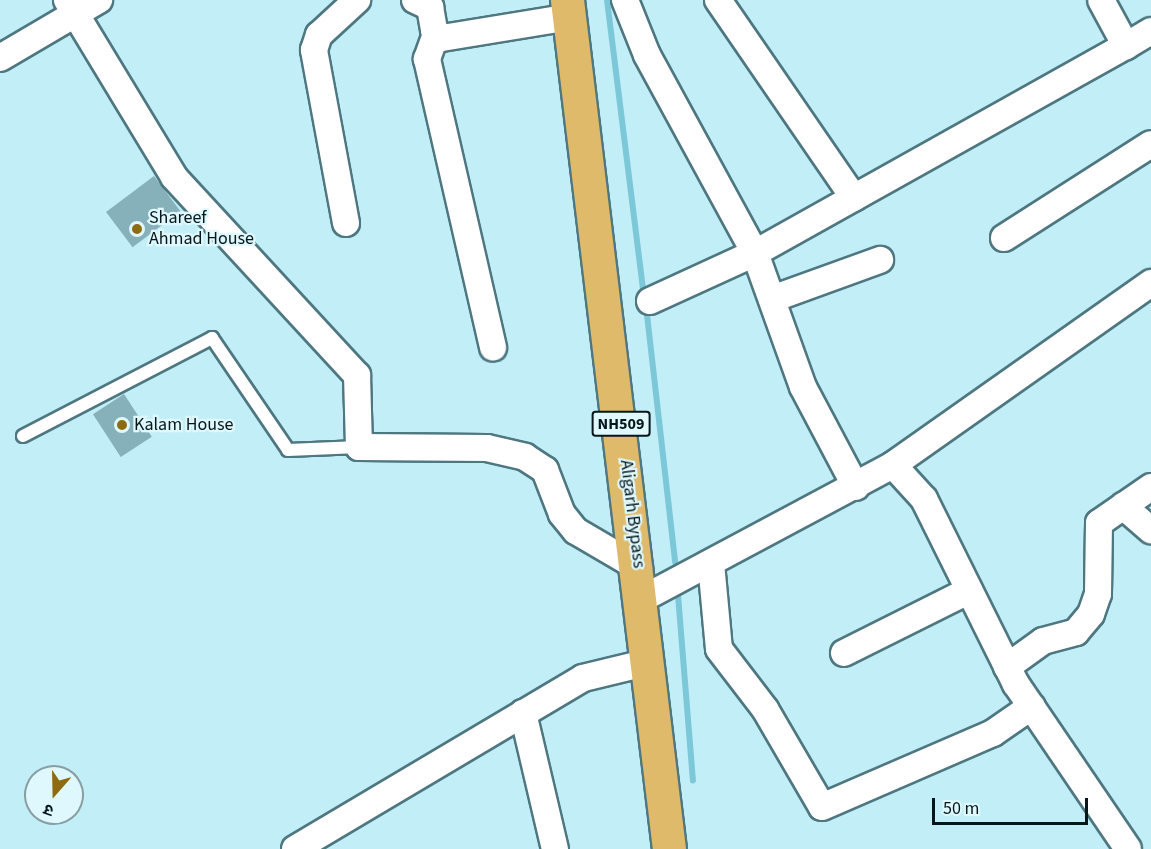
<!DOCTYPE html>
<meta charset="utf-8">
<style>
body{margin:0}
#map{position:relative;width:1151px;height:849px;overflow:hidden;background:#c2eef8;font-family:"Source Sans 3","Noto Sans Devanagari",sans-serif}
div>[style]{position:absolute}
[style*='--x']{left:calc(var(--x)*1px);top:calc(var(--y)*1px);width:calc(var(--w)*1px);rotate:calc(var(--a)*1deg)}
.stream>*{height:6px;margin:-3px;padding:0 3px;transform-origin:3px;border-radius:3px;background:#7cc8d9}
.building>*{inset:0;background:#86b0ba;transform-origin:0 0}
.roads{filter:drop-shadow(2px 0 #4e7780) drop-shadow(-2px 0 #4e7780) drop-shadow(0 2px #4e7780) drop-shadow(0 -2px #4e7780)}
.service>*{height:12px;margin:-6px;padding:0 6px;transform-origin:6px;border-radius:6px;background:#fff}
.minor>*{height:26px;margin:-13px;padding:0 13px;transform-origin:13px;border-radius:13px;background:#fff}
.trunk>*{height:33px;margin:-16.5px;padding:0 16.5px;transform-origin:16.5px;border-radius:16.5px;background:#deba6a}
.dots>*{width:16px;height:16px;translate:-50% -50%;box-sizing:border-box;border:3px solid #def8fe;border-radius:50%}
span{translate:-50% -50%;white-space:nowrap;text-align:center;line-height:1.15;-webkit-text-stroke:4.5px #def8fe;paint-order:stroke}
.shield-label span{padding:2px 4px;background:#def8fe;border:2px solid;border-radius:4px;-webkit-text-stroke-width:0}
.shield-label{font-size:16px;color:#061619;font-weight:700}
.poi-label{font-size:18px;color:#061619}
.left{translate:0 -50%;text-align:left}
.street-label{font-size:18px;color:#061619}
.north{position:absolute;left:24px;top:765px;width:60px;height:60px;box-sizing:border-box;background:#def8fe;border:2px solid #889ea2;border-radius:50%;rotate:200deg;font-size:16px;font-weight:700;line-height:24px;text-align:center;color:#061619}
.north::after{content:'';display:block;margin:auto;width:21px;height:27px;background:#8f6b10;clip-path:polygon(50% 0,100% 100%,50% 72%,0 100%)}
.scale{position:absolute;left:932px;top:798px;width:156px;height:27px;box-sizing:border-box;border:3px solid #061619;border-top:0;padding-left:8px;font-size:18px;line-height:21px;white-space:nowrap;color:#061619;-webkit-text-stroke:4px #def8fe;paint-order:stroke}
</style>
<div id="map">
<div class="stream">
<i style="--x:607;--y:0;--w:298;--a:82.9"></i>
<i style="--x:646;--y:306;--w:258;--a:83.5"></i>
<i style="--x:678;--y:595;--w:186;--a:85.4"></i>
</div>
<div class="building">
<i style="left:154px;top:176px;width:44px;height:60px;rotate:53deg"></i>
<i style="left:124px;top:394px;width:51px;height:37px;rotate:57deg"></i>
</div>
<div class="roads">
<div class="service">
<i style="--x:23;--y:436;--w:213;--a:-27.4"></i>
<i style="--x:212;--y:338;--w:135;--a:55.8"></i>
<i style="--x:288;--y:450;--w:71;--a:-2.4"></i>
</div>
<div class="minor">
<i style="--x:67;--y:0;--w:207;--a:58.8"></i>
<i style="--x:174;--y:177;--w:270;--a:47.3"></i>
<i style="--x:357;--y:375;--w:72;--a:88.4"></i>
<i style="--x:359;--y:447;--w:128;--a:0.4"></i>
<i style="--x:487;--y:448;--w:39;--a:13"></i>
<i style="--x:525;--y:457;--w:24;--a:33"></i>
<i style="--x:545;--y:470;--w:47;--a:68.9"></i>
<i style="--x:562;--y:514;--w:22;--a:51"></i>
<i style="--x:576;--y:531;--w:73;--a:30.4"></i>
<i style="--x:415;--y:0;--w:17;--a:25"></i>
<i style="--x:430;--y:7;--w:23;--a:80"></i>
<i style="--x:434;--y:30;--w:11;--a:45"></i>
<i style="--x:442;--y:38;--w:130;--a:-9.3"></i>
<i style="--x:625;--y:0;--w:59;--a:68.2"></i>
<i style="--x:647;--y:55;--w:226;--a:61.4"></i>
<i style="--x:755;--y:253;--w:142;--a:70.3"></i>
<i style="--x:803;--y:387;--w:113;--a:62.1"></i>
<i style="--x:718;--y:0;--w:240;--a:55.5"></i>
<i style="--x:436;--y:34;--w:27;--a:110"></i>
<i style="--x:427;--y:59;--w:296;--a:77.1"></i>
<i style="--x:1126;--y:46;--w:29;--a:-31"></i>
<i style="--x:0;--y:58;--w:115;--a:-30.4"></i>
<i style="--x:346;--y:223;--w:176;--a:-100.5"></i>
<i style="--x:314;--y:50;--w:16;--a:-72"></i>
<i style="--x:319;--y:35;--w:52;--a:-42.6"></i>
<i style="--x:1004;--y:238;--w:174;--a:-32.6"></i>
<i style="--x:772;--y:299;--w:115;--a:-19.9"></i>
<i style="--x:650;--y:301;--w:115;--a:-24.6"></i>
<i style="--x:755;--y:253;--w:425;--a:-29.2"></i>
<i style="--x:1126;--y:46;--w:52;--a:-118.5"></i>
<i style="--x:893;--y:465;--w:46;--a:47.6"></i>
<i style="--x:924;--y:499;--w:207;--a:63.6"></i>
<i style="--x:1016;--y:684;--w:199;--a:55.8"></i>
<i style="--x:1123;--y:506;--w:37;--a:41"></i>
<i style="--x:711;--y:563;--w:86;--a:84.7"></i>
<i style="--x:719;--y:649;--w:76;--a:52.5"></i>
<i style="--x:765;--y:709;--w:113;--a:59.8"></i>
<i style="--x:822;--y:807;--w:186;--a:-23.4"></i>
<i style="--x:993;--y:733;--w:47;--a:-34.7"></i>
<i style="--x:642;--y:599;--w:285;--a:-28.1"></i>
<i style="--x:893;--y:465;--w:316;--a:-35.2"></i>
<i style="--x:844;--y:653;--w:139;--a:-26.6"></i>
<i style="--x:1007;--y:667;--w:44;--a:-35.8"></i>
<i style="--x:1043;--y:641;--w:34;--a:-15"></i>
<i style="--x:1076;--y:632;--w:23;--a:-50"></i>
<i style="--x:1091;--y:614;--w:21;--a:-71"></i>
<i style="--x:1098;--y:594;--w:71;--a:-89.2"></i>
<i style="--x:1099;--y:523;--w:63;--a:-34.7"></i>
<i style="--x:523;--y:713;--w:140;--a:76.8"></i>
<i style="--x:295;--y:849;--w:335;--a:-30.7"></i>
<i style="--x:583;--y:678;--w:68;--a:-13.6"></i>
</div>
<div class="trunk">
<i style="--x:567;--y:0;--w:855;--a:83.15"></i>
</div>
</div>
<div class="dots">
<i style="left:137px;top:229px;background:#8f6b10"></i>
<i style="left:122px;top:425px;background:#8f6b10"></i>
</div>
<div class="shield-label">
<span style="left:621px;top:424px">NH509</span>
</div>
<div class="poi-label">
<span class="left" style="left:149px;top:229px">Shareef<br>Ahmad House</span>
<span class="left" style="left:134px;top:425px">Kalam House</span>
</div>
<div class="street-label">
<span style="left:632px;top:514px;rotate:83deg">Aligarh Bypass</span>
</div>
<div class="north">उ</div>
<div class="scale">50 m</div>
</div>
